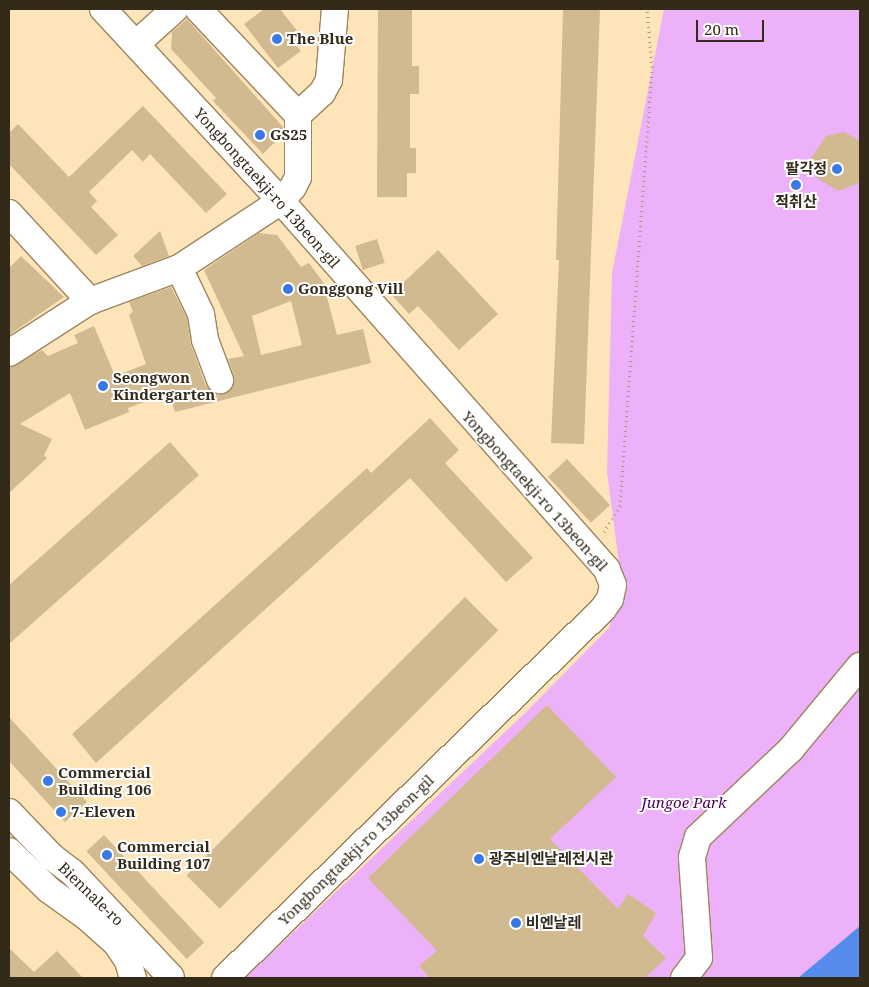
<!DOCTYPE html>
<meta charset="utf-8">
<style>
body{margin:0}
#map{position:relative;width:869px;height:987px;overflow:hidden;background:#fee4b9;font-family:"Noto Serif","Noto Sans KR",serif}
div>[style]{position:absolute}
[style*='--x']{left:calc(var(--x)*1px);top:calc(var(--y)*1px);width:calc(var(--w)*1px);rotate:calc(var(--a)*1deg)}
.green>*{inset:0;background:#ecb1f8}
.water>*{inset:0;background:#548bec}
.building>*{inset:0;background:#d2ba90;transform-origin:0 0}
.path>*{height:3px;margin-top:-1.5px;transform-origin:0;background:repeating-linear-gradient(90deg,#ab9878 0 1px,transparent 0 5px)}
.roads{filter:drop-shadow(1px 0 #9d855d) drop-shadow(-1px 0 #9d855d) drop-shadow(0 1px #9d855d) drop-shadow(0 -1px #9d855d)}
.minor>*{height:26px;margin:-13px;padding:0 13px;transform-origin:13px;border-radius:13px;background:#fff}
.dots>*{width:14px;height:14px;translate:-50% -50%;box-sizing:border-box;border:2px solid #fff;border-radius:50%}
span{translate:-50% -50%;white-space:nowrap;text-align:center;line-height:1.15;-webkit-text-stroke:4px #fff;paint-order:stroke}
.poi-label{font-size:15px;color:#332a19;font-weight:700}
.left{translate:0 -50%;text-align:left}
.right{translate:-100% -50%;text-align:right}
.street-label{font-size:15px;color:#332a19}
.park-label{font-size:15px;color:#4d005a;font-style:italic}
.frame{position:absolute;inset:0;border:10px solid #332a19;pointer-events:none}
.scale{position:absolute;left:696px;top:20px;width:68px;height:22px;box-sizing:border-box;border:2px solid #332a19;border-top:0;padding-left:6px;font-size:15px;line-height:18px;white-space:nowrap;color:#332a19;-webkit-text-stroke:4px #fff;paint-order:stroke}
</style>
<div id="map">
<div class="green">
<i style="clip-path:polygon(664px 9px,860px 9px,860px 978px,245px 978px,526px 712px,609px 628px,621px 578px,607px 472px,612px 273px)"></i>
</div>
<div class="water">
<i style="clip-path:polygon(860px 926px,860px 978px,798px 978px)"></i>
</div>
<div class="building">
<i style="clip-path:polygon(264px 9px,280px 9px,302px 37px,294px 42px,301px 51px,278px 68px,244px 24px)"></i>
<i style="clip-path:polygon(378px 9px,412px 9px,412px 66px,419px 66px,419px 94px,410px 94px,410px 148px,416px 148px,416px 173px,407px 173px,407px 197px,377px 197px)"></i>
<i style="clip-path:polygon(563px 9px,600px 9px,584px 444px,551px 443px,559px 260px,556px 260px)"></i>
<i style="clip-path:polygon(187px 19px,283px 127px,283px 134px,263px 154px,213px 101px,216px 98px,171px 49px,172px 32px)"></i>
<i style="clip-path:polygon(143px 106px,227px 194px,206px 213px,150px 154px,143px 162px,132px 150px,89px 192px,97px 201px,91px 207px,118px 235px,96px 255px,9px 164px,9px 133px,18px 124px,69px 177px)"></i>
<i style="clip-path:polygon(844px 132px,860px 141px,860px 180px,857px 184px,838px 191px,817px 178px,810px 160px,826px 136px)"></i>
<i style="clip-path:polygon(160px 231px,169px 256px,142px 266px,133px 256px)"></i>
<i style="clip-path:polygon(evenodd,259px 233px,277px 235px,301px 267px,309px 263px,323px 282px,337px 335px,363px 329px,371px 363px,175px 412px,169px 393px,128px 408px,129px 412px,85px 430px,70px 393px,20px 424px,52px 439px,44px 455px,47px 458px,9px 493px,9px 368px,42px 350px,48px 356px,78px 343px,74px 335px,94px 326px,115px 376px,146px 364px,129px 315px,133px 312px,129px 302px,171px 287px,187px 318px,191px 345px,206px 386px,218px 395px,231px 390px,234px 375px,228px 359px,244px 356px,204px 270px,259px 233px,291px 301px,302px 345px,261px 355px,252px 316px,291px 301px)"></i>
<i style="left:377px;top:239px;width:25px;height:23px;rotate:72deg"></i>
<i style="clip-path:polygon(438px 250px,498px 314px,459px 350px,418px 306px,409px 314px,391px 294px)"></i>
<i style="clip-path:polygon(21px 256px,64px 297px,9px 335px,9px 268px)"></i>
<i style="clip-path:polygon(430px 418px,459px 450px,445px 463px,533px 558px,506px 582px,410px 478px,96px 763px,72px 734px,367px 468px,371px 473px)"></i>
<i style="clip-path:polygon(170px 442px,199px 475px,9px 644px,9px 585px)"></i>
<i style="left:567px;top:459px;width:63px;height:26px;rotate:47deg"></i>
<i style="left:465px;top:597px;width:47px;height:394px;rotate:45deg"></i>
<i style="clip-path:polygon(547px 705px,616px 777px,550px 839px,618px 909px,628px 894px,656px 913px,643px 936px,666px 958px,645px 978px,430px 978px,419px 966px,437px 951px,368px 878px)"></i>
<i style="clip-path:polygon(9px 717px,87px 802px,65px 822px,9px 761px)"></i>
<i style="left:104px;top:835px;width:147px;height:24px;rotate:47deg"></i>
<i style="clip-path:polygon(9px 948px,34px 972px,57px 951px,83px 978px,9px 978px)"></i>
</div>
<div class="path">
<i style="--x:604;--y:532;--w:31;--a:-58"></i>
<i style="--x:620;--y:506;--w:440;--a:-85.8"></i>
<i style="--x:652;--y:67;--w:58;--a:-94.9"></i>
</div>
<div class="roads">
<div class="minor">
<i style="--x:103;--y:9;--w:262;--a:47.2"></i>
<i style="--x:281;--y:201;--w:492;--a:48.5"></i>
<i style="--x:607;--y:570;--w:16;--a:68"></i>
<i style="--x:613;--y:585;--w:14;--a:102"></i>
<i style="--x:610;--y:599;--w:12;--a:125"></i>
<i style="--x:603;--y:609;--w:528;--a:135.69"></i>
<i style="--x:136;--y:44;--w:52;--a:-41.9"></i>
<i style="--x:298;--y:115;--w:33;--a:-43"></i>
<i style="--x:322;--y:93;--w:15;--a:-62"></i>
<i style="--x:329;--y:80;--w:71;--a:-85.2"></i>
<i style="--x:9;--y:213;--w:120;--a:47.4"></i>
<i style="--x:179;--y:268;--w:51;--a:64.4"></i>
<i style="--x:201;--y:314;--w:26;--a:81"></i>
<i style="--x:205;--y:340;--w:43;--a:69.4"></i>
<i style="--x:9;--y:353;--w:96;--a:-32.7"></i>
<i style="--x:90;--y:301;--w:95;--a:-20.3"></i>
<i style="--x:179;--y:268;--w:122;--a:-33.3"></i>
<i style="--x:281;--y:201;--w:18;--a:-49"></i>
<i style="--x:293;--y:187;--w:11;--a:-63"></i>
<i style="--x:298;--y:177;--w:62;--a:-90"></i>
<i style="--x:298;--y:115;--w:146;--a:-133.3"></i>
<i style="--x:9;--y:812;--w:62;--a:46.3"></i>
<i style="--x:52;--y:857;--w:25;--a:37"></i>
<i style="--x:72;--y:872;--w:144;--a:46.7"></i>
<i style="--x:9;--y:851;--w:56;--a:44.3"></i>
<i style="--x:49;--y:890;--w:48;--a:35.7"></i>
<i style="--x:88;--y:918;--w:38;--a:42"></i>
<i style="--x:116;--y:943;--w:22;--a:56"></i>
<i style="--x:128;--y:961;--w:18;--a:74"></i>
<i style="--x:684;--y:978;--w:25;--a:-53"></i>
<i style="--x:699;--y:958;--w:101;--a:-94"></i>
<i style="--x:692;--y:857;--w:21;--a:-73"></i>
<i style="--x:698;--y:837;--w:128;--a:-43.4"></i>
<i style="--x:791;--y:749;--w:108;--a:-50.3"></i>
</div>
</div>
<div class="dots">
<i style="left:277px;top:39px;background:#3979e7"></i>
<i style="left:260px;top:135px;background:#3979e7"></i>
<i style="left:837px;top:169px;background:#3979e7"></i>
<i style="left:796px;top:185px;background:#3979e7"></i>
<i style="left:288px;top:289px;background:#3979e7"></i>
<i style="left:103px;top:386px;background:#3979e7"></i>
<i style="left:48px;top:781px;background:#3979e7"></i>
<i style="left:61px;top:812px;background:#3979e7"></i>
<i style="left:107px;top:855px;background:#3979e7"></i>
<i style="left:479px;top:859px;background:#3979e7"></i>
<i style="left:516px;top:923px;background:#3979e7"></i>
</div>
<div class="poi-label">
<span class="left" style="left:287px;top:39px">The Blue</span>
<span class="left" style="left:270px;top:135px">GS25</span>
<span class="right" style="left:827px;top:169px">팔각정</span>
<span style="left:796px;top:202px">적취산</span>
<span class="left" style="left:298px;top:289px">Gonggong Vill</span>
<span class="left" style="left:113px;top:386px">Seongwon<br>Kindergarten</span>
<span class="left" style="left:58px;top:781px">Commercial<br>Building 106</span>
<span class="left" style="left:71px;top:812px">7-Eleven</span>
<span class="left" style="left:117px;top:855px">Commercial<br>Building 107</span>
<span class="left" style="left:489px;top:859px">광주비엔날레전시관</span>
<span class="left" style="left:526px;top:923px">비엔날레</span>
</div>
<div class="street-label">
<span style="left:267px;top:188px;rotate:48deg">Yongbongtaekji-ro 13beon-gil</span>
<span style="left:535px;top:491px;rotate:48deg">Yongbongtaekji-ro 13beon-gil</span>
<span style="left:356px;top:850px;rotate:-44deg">Yongbongtaekji-ro 13beon-gil</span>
<span style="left:91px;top:894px;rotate:44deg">Biennale-ro</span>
</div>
<div class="park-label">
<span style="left:684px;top:803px">Jungoe Park</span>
</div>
<div class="frame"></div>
<div class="scale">20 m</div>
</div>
